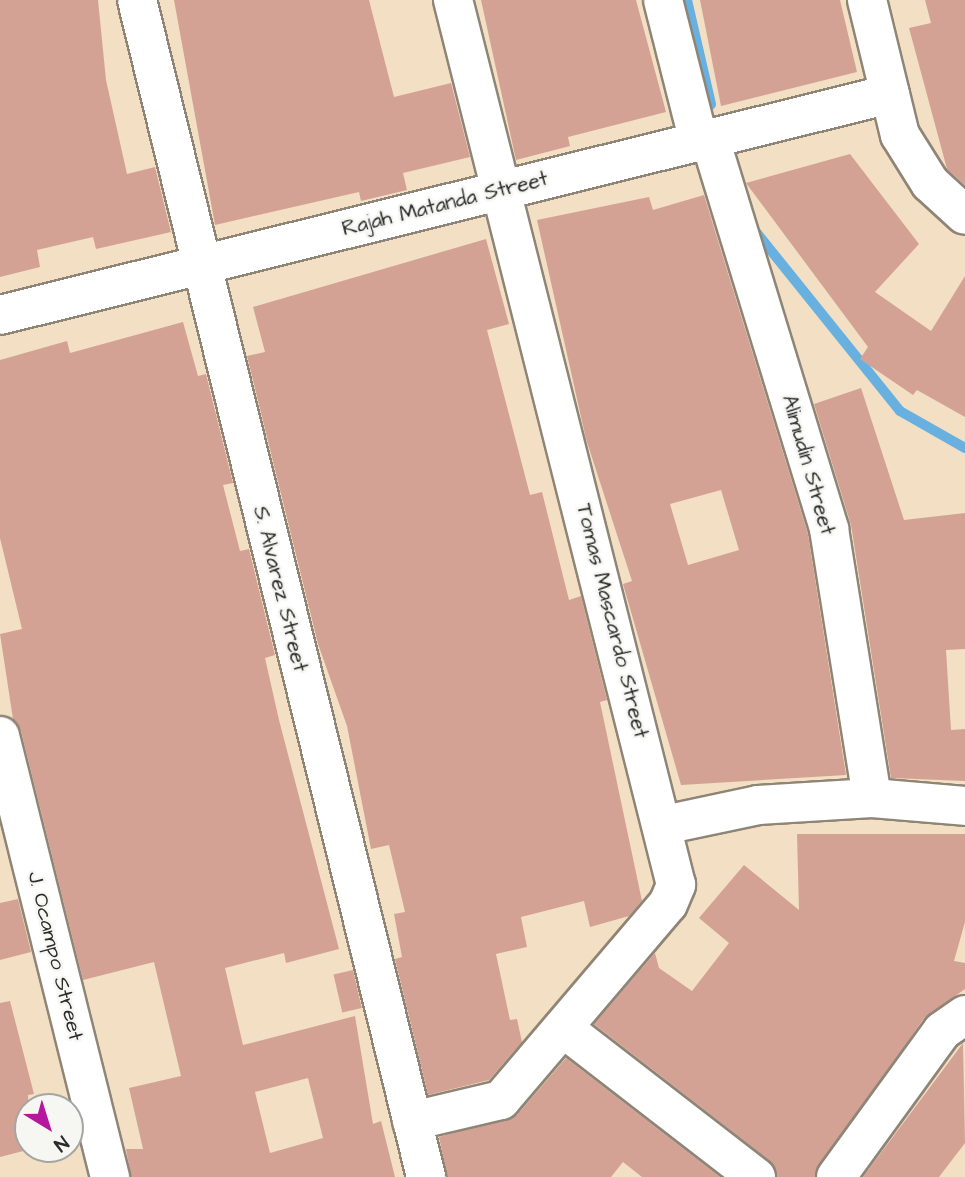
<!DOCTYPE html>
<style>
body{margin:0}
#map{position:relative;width:965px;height:1177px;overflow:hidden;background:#f3dfc3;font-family:"Architects Daughter",sans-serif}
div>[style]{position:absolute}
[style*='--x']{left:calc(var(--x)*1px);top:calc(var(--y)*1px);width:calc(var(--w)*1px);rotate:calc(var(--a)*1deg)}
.stream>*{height:10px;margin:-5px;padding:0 5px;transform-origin:5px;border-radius:5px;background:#68b0df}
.building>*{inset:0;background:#d4a295;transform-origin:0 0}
.roads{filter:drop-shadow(2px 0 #8f8577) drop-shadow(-2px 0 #8f8577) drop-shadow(0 2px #8f8577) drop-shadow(0 -2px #8f8577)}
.minor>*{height:38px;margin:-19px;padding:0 19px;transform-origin:19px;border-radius:19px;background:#fff}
span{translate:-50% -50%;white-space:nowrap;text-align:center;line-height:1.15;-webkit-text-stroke:5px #f6f6f2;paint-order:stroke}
.street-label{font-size:21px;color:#2b2b2b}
.north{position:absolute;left:14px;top:1093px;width:70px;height:70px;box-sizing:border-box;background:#f6f6f2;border:2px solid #a5a5a2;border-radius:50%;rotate:142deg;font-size:19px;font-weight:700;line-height:28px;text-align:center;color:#2b2b2b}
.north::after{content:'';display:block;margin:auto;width:24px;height:32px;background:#b5179e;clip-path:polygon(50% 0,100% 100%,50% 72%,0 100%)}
</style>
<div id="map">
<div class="stream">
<i style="--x:687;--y:0;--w:107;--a:77"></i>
<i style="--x:752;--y:227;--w:236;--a:51.2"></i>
<i style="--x:900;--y:411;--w:75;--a:29.6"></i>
</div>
<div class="building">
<i style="clip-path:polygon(0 0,98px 0,106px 80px,127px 174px,155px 167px,171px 232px,96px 249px,93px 237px,37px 250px,40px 267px,0 277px)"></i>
<i style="clip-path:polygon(174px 0,369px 0,394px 97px,451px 83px,470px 157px,403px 173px,407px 190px,361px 201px,359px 192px,215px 225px)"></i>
<i style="clip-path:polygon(481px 0,636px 0,666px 112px,568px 137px,570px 146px,516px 160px)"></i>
<i style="clip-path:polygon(700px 0,840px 0,857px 72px,721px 106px)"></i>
<i style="clip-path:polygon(925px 0,965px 0,965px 185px,947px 169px,909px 28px,931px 23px)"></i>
<i style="clip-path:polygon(850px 154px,919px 244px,875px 292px,931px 331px,965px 276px,965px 417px,917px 390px,913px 395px,860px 359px,868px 347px,746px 183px)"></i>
<i style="clip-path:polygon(evenodd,704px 195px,808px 534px,846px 775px,681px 785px,623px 584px,632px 581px,586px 439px,537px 220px,649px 197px,653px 210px,704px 195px,721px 490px,739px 550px,688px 565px,670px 504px,721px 490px)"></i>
<i style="clip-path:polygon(486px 239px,509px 324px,487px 330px,530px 495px,542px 492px,569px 600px,581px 596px,607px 700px,600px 702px,642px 901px,629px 916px,590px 927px,584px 901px,521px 917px,527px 947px,496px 954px,510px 1020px,517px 1019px,522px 1042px,489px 1080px,428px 1095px,395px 959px,402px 957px,394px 914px,405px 912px,389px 845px,371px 849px,347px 726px,318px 644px,247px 356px,265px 352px,253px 307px)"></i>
<i style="clip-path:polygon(evenodd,183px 322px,198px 376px,206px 374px,233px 483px,223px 485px,240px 551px,249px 549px,275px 655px,265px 658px,279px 720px,339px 949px,286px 963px,284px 953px,225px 968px,243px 1045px,355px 1016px,373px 1124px,381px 1121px,395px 1177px,131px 1177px,126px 1149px,143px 1149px,129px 1088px,181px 1076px,154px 962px,83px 980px,21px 731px,13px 719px,0 634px,22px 629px,0 538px,0 360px,67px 341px,70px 353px,183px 322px,308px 1078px,323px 1138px,270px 1153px,255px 1092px,308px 1078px)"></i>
<i style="clip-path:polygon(861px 388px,904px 520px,965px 513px,965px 649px,946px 650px,951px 730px,965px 729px,965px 781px,891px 778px,851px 525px,814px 404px)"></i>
<i style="clip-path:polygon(797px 834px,965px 834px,965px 922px,954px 961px,965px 963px,965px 989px,924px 1018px,815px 1177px,777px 1177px,769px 1160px,594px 1024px,655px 953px,659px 968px,692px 991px,729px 943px,699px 918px,744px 865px,799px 910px)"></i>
<i style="clip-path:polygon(18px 899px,31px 952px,0 960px,0 903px)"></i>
<i style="left:353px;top:970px;width:39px;height:20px;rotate:77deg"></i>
<i style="clip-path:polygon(10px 1001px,34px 1094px,28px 1095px,31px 1149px,0 1157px,0 1003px)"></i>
<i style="clip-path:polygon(963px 1043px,965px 1143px,939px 1177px,863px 1177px)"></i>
<i style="clip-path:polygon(566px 1058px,720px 1177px,642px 1177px,623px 1162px,611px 1177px,447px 1177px,439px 1137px,517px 1115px)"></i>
</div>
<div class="roads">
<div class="minor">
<i style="--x:137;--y:0;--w:1212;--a:76.2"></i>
<i style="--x:663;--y:0;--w:146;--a:75.8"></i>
<i style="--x:867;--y:0;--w:139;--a:76.3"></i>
<i style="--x:900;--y:135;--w:57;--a:58"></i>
<i style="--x:930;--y:183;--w:47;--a:42.4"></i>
<i style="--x:710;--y:139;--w:408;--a:73"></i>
<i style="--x:829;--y:529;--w:272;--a:80.9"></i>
<i style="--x:0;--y:315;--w:917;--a:-13.95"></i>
<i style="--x:0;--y:736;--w:455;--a:76"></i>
<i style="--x:664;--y:825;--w:96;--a:-12"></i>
<i style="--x:758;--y:805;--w:114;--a:-3.5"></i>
<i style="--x:872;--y:798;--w:93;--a:4.9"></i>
<i style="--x:563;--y:1028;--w:244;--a:37.7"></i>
<i style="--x:412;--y:1121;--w:91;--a:-13.3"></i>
<i style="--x:501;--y:1100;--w:257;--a:-49.6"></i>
<i style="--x:668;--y:904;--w:21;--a:-67"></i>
<i style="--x:676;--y:885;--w:913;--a:-104.14"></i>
<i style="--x:836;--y:1177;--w:180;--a:-54"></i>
<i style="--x:942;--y:1031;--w:28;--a:-35"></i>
</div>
</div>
<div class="street-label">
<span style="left:445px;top:204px;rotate:-14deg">Rajah Matanda Street</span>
<span style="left:808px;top:465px;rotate:74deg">Alimudin Street</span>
<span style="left:280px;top:589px;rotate:76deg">S. Alvarez Street</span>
<span style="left:612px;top:621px;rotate:76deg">Tomas Mascardo Street</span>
<span style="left:55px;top:956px;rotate:76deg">J. Ocampo Street</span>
</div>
<div class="north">N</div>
</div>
